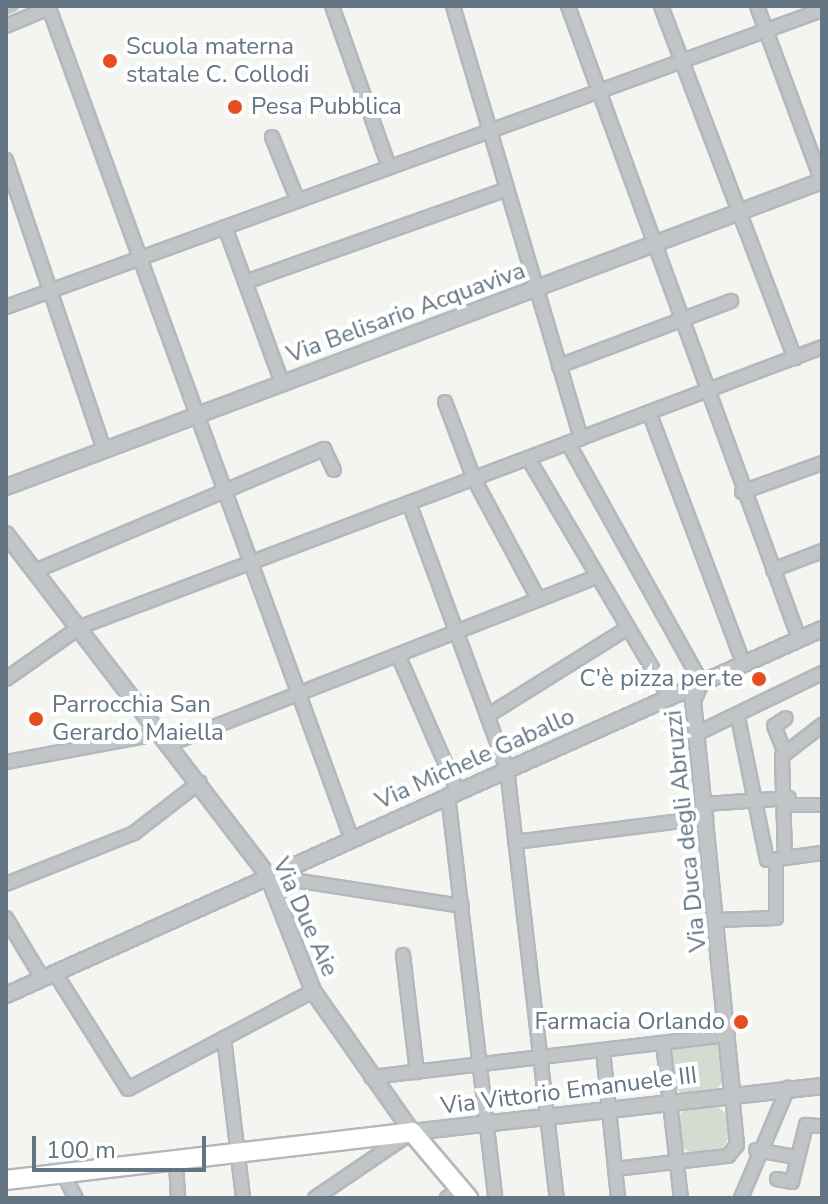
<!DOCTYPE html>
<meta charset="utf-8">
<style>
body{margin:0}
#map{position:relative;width:828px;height:1204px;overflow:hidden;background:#f4f5f0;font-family:"Nunito Sans",sans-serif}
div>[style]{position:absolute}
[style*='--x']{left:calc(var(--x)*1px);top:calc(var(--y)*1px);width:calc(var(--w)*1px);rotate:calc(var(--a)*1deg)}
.green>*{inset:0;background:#d5dbd1}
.round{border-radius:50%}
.canal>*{height:12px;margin:-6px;padding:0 6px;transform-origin:6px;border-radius:6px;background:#b9c4c8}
.roads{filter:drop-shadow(2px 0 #b4b8bc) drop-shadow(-2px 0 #b4b8bc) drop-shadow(0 2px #b4b8bc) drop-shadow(0 -2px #b4b8bc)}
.minor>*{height:12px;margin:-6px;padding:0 6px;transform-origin:6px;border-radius:6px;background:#c1c5c8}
.tertiary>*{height:14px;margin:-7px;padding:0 7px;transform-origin:7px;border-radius:7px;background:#c1c5c8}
.primary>*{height:18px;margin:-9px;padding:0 9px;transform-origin:9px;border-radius:9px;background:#fff}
.dots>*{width:22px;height:22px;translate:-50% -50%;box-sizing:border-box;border:4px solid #fff;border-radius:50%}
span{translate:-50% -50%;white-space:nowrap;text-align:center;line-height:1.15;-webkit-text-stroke:8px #fff;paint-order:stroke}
.poi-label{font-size:24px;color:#637482}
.left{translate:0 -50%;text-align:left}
.right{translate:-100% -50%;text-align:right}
.street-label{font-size:24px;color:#637482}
.frame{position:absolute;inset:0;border:8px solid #637482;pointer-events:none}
.scale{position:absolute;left:32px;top:1136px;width:174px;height:36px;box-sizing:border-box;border:4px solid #637482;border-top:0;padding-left:10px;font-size:24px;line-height:28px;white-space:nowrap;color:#637482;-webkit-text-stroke:6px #fff;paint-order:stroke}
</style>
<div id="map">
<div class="green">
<i style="clip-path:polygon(719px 1044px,723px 1082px,716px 1090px,685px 1095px,675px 1089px,670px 1048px)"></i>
<i class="round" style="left:676px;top:1102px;width:54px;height:54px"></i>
</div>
<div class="canal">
<i style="--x:6;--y:9;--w:8;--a:-23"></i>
</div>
<div class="roads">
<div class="minor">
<i style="--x:332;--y:6;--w:171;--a:70.5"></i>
<i style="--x:453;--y:6;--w:451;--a:73.5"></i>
<i style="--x:568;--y:6;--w:671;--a:69.94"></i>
<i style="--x:661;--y:6;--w:377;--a:69.2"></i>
<i style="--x:757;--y:6;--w:188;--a:69.7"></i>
<i style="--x:6;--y:26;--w:47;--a:-22.7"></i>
<i style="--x:49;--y:8;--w:885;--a:69.99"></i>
<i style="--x:272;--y:137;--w:67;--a:68"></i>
<i style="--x:6;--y:160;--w:306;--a:71.3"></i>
<i style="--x:225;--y:227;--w:166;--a:69.9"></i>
<i style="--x:245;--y:282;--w:278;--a:-19.5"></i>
<i style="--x:6;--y:307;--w:868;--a:-20"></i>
<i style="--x:559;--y:366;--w:184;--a:-20.7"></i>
<i style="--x:445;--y:402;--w:82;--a:69.4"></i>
<i style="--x:474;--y:479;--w:137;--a:61.8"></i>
<i style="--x:649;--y:412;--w:265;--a:69.4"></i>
<i style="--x:568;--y:443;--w:274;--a:60.9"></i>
<i style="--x:528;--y:458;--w:275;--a:59.4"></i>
<i style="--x:742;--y:492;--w:85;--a:-19.9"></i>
<i style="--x:409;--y:503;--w:283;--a:69.8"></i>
<i style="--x:507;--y:769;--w:432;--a:83.4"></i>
<i style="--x:773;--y:570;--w:53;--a:-21.2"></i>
<i style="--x:35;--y:571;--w:314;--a:-22.9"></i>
<i style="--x:324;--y:449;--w:23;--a:65"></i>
<i style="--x:398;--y:655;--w:147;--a:66.4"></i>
<i style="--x:6;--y:679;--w:90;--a:-35.1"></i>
<i style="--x:80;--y:627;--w:793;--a:-20.67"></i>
<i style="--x:487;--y:716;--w:166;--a:-32"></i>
<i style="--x:698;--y:733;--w:138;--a:-25.8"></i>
<i style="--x:170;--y:744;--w:458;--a:-21.4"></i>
<i style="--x:785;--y:753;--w:29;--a:-112"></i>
<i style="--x:774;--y:726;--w:14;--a:-34"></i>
<i style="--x:6;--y:762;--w:159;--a:-10.5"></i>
<i style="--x:448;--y:795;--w:406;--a:83.3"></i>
<i style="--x:705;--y:804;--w:84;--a:-4.1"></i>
<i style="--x:788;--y:805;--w:34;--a:0"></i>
<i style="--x:515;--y:842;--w:193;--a:-7.2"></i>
<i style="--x:785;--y:858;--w:102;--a:-91.7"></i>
<i style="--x:782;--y:756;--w:51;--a:-37.8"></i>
<i style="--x:778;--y:859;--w:44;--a:-7.8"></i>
<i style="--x:268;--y:876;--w:196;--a:8.8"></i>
<i style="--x:6;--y:884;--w:138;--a:-21.7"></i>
<i style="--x:134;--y:833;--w:83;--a:-37.7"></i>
<i style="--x:6;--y:918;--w:70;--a:59"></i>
<i style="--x:716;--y:920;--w:60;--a:-1.9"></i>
<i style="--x:776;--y:918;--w:58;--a:-90"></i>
<i style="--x:776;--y:860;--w:9;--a:180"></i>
<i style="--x:767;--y:860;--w:146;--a:-101.5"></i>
<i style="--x:403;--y:955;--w:118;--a:83.2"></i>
<i style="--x:55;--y:973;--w:137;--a:57.8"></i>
<i style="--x:128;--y:1089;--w:209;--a:-27.9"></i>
<i style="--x:224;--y:1038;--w:161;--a:83.2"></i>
<i style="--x:663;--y:1043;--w:156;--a:83.4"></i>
<i style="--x:603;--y:1050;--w:149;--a:84.2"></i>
<i style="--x:371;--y:1077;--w:359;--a:-6.7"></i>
<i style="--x:756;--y:1150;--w:41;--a:9.9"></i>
<i style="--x:176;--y:1160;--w:36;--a:87"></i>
<i style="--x:615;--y:1169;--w:114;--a:-6.6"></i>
<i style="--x:728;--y:1156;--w:14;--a:-51"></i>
<i style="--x:737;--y:1145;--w:51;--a:-95.6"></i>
<i style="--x:63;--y:1173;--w:28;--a:63"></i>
<i style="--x:777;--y:1179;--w:15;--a:11"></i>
<i style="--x:792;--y:1182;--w:59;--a:-76.2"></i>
<i style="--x:806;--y:1125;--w:16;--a:4"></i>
<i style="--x:315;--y:1198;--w:114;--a:-34.2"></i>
<i style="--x:447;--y:1198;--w:17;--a:-36"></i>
<i style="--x:741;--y:1198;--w:120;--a:-66.9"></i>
</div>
<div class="tertiary">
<i style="--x:6;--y:487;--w:871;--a:-20.56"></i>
<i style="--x:6;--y:534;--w:431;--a:52.5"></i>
<i style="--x:268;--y:876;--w:123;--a:68.6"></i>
<i style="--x:313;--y:991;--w:172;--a:54.9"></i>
<i style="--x:412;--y:1132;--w:413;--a:-6.4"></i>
<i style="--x:701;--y:682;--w:21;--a:113"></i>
<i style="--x:693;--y:701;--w:395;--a:84.3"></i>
<i style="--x:6;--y:995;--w:894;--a:-24.16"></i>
</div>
<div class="primary">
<i style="--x:6;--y:1180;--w:409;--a:-6.7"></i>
<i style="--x:412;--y:1132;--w:87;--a:49.7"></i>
</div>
</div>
<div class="dots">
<i style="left:110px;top:61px;background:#e64d1f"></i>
<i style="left:235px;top:107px;background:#e64d1f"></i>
<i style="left:759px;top:679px;background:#e64d1f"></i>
<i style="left:36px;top:719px;background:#e64d1f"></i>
<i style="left:741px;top:1022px;background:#e64d1f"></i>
</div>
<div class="poi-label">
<span class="left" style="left:126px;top:61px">Scuola materna<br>statale C. Collodi</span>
<span class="left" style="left:251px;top:107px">Pesa Pubblica</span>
<span class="right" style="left:743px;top:679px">C'è pizza per te</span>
<span class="left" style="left:52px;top:719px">Parrocchia San<br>Gerardo Maiella</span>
<span class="right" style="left:725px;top:1022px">Farmacia Orlando</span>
</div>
<div class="street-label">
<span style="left:406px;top:313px;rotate:-20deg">Via Belisario Acquaviva</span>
<span style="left:475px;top:759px;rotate:-24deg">Via Michele Gaballo</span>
<span style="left:686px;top:831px;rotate:-96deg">Via Duca degli Abruzzi</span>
<span style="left:305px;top:917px;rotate:66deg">Via Due Aie</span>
<span style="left:569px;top:1091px;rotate:-7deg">Via Vittorio Emanuele III</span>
</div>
<div class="frame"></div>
<div class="scale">100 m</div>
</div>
